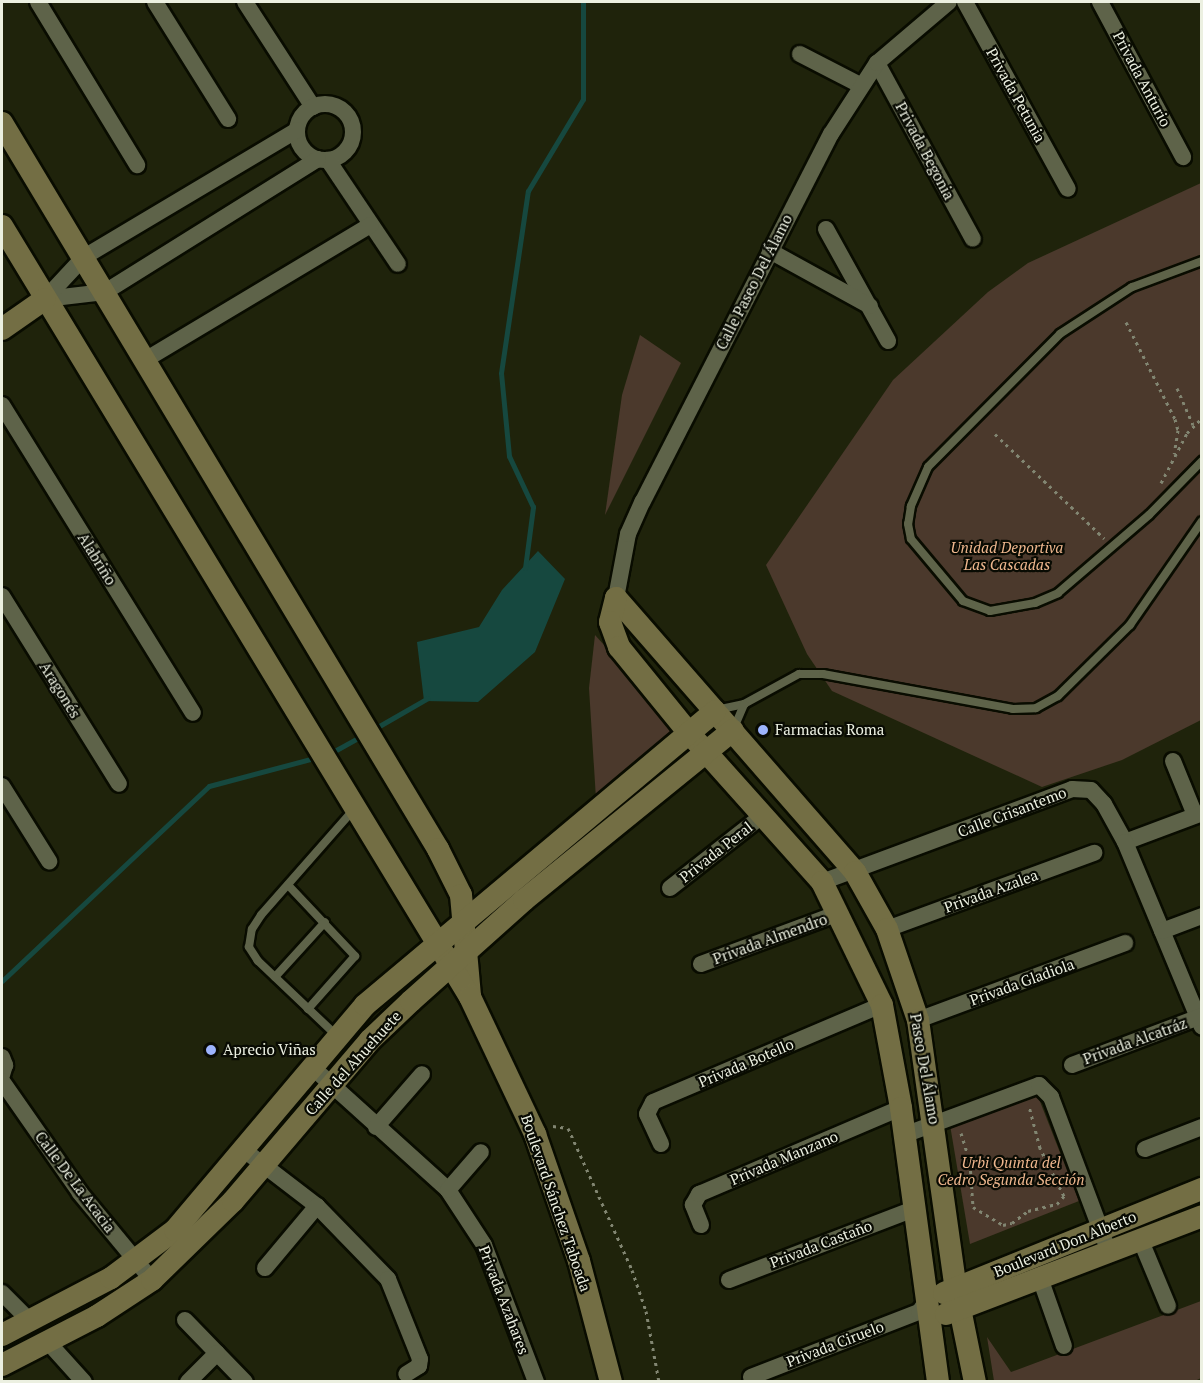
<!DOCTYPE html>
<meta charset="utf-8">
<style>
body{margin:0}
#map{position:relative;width:1203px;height:1383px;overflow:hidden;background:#1f230b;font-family:"PT Serif",serif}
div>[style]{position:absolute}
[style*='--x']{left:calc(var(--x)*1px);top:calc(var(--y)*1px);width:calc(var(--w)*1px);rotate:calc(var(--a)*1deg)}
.green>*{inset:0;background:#4b392c}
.water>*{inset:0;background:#16483f}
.stream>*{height:5px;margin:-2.5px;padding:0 2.5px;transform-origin:2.5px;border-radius:2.5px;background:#16483f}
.path>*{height:3px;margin-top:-1.5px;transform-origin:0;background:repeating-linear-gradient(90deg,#828672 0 3px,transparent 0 7.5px)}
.roads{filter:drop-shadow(2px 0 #090c00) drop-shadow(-2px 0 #090c00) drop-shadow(0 2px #090c00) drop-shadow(0 -2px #090c00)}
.lane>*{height:8px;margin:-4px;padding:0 4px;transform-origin:4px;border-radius:4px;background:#5e6349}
.street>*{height:16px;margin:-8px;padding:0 8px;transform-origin:8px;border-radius:8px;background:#5e6349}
.street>.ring{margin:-8px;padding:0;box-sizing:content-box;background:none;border:16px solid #5e6349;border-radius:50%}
.secondary>*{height:22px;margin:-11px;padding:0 11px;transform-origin:11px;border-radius:11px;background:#736e44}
.dots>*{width:16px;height:16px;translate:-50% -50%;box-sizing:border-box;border:3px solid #090b03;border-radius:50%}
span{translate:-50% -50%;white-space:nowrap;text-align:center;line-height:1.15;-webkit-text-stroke:4.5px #090b03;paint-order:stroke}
.street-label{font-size:15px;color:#ecf0e1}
.park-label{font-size:15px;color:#efb78e;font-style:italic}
.poi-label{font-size:15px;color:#ecf0e1}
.left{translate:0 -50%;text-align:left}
.frame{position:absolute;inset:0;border:3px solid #ecf0e1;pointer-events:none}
</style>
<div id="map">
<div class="green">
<i style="clip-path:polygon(1201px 183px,1201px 720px,1122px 760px,1042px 787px,832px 691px,807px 654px,766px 565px,893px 380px,988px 292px,1028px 263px)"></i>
<i style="clip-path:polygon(640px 335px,681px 363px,605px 515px,622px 395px)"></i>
<i style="clip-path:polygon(595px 635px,671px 719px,672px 730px,668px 738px,596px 799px,589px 688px)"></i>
<i style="clip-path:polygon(1032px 1081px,1079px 1201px,970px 1244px,948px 1113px)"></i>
<i style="clip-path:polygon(1201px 1301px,1201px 1378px,1193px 1382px,994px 1381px,987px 1337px,1011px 1372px)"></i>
</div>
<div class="water">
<i style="clip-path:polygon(538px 551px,565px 579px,535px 652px,478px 702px,424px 701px,417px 642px,479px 627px,502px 590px)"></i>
</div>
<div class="stream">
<i style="--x:525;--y:568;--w:62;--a:-82.5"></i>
<i style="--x:533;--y:507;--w:56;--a:-115.2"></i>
<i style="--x:509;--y:456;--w:83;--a:-95.5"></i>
<i style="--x:501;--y:373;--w:184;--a:-81.6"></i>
<i style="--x:528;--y:191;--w:107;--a:-59.1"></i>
<i style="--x:583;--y:99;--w:97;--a:-90"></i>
<i style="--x:374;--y:729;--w:62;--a:-29.9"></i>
<i style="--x:329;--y:754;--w:39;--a:-29"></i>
<i style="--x:2;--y:981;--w:284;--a:-43.3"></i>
<i style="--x:209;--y:786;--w:113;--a:-14.9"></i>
</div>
<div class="path">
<i style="--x:1126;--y:322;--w:109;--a:63.2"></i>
<i style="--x:1175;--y:419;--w:11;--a:75"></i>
<i style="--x:1178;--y:430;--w:24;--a:99"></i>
<i style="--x:1177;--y:388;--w:40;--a:66.6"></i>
<i style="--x:995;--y:434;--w:151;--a:43.7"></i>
<i style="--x:1161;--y:483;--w:56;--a:-62.5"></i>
<i style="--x:1187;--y:433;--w:21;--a:-45"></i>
<i style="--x:553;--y:1126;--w:15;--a:8"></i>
<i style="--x:568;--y:1128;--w:156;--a:65.7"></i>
<i style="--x:632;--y:1270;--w:43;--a:71.1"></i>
<i style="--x:646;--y:1311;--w:72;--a:79.6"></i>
<i style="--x:961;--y:1133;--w:31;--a:73"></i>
<i style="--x:970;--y:1163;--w:44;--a:86.1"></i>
<i style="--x:973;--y:1207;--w:35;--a:31"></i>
<i style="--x:1003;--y:1225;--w:9;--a:-13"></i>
<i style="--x:1012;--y:1223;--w:20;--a:-37"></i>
<i style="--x:1028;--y:1211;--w:30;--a:-14"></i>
<i style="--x:1057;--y:1204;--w:11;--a:-49"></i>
<i style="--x:1064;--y:1196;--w:54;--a:-116.6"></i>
<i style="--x:1040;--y:1148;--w:43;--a:-104.7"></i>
</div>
<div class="roads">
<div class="lane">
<i style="--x:1202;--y:261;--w:75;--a:159.6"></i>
<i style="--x:1132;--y:287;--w:86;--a:146.9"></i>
<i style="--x:1060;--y:334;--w:187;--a:134.8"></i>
<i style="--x:928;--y:467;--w:43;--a:113.6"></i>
<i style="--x:911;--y:506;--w:18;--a:99"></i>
<i style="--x:908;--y:524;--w:15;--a:79"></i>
<i style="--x:911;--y:539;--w:81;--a:50"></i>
<i style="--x:963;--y:601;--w:29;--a:20"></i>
<i style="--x:990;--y:611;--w:46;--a:-10.1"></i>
<i style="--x:1035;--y:603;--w:25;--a:-23"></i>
<i style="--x:1058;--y:593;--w:120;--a:-40.6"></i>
<i style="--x:1149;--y:515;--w:76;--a:-45.5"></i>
<i style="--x:716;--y:710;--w:29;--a:-12"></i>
<i style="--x:744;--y:704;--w:63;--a:-28.6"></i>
<i style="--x:799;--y:674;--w:24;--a:0"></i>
<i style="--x:823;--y:674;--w:193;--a:10.4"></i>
<i style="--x:1013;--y:709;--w:23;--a:-2"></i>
<i style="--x:1036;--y:708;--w:25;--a:-29"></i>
<i style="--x:1058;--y:696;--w:101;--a:-44.6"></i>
<i style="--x:1130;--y:625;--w:126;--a:-55.3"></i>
<i style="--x:734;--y:728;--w:26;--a:-67"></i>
<i style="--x:288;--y:885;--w:98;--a:46.7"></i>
<i style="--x:355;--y:956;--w:71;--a:131.6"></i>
<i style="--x:275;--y:977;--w:74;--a:-47.7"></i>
<i style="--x:336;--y:1035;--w:108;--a:-136.5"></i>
<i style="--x:258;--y:961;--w:17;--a:-123"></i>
<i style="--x:249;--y:947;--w:18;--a:-81"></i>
<i style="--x:252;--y:929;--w:17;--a:-57"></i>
<i style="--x:261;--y:915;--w:142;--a:-48.7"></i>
</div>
<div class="street">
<i style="--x:38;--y:2;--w:191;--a:58.7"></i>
<i style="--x:155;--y:2;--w:138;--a:58"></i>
<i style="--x:245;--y:2;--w:125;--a:57.1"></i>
<i style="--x:965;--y:2;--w:213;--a:61.2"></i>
<i style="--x:1100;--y:2;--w:176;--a:61.8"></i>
<i style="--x:800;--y:54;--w:68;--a:27.3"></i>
<i style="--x:877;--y:63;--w:200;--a:61.4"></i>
<i class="ring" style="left:297px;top:104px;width:40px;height:40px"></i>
<i style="--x:328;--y:160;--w:125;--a:56.1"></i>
<i style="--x:826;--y:229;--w:128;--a:61"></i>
<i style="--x:770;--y:251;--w:114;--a:28.8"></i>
<i style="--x:45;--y:299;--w:60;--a:-6.7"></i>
<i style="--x:105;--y:292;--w:251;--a:-32"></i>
<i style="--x:45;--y:299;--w:57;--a:-47.1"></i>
<i style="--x:84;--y:257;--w:248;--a:-30.8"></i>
<i style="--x:145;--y:360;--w:263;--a:-30.9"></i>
<i style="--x:2;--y:405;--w:362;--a:58.2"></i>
<i style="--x:2;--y:596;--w:221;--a:58.1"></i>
<i style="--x:616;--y:598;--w:65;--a:-79.4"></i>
<i style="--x:628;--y:534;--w:36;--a:-66"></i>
<i style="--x:643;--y:501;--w:412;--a:-62.9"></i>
<i style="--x:831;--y:134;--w:85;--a:-57.1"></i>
<i style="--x:877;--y:63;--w:94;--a:-40.3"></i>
<i style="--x:1173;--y:761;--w:58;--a:67.8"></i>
<i style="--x:2;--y:786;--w:89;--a:57.9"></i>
<i style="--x:1125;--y:842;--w:82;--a:-20.6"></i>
<i style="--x:822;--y:882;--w:267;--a:-20.4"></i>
<i style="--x:1072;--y:789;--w:19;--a:3"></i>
<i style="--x:1091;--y:790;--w:19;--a:47"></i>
<i style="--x:1104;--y:804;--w:43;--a:61.1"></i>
<i style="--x:1125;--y:842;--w:200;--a:67.4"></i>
<i style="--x:670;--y:888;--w:118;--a:-38.1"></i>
<i style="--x:887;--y:929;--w:221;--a:-20.2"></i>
<i style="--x:1162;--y:931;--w:43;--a:-20.6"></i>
<i style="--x:701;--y:964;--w:147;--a:-20.3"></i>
<i style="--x:918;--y:1020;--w:221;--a:-20.4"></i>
<i style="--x:2;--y:1057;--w:9;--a:69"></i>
<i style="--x:5;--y:1065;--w:10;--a:107"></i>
<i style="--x:1072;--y:1065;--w:139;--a:-20.7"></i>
<i style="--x:311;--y:1066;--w:185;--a:42.1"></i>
<i style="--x:448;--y:1190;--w:66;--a:56.8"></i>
<i style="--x:484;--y:1245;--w:147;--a:69.2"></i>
<i style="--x:2;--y:1081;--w:136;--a:55.1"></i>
<i style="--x:80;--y:1193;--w:113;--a:50.4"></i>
<i style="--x:376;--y:1127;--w:70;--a:-49"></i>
<i style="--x:904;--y:1135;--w:144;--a:-20.3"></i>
<i style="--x:1039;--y:1085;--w:17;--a:45"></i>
<i style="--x:1051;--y:1097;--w:165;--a:69.5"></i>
<i style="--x:661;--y:1144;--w:33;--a:-115"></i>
<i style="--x:647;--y:1114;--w:13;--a:-63"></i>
<i style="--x:653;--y:1102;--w:249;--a:-23"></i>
<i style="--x:1145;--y:1149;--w:61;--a:-21.1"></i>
<i style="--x:244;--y:1150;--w:92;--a:37.5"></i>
<i style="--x:317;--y:1206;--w:102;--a:45.8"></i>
<i style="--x:388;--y:1279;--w:86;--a:68.2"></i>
<i style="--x:420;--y:1359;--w:7;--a:98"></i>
<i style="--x:419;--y:1366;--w:15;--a:148"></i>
<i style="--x:448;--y:1190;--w:50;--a:-49"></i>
<i style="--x:701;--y:1225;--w:22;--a:-112"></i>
<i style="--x:693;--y:1205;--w:13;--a:-61"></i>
<i style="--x:699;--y:1194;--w:220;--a:-23.1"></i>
<i style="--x:1141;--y:1241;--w:70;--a:67.4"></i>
<i style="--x:265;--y:1268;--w:81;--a:-50"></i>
<i style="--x:1040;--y:1278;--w:72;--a:70.6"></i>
<i style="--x:729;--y:1280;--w:198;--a:-21"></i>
<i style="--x:2;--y:1293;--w:37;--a:45"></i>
<i style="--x:185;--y:1320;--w:86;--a:45.9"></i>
<i style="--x:47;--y:1341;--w:55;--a:47.9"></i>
<i style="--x:751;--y:1377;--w:180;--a:-21.2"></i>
<i style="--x:919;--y:1312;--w:16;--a:-55"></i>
<i style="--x:188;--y:1382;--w:41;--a:-45"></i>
</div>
<div class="secondary">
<i style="--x:2;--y:123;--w:847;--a:59.01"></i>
<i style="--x:438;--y:849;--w:51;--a:63.4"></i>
<i style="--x:461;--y:895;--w:100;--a:84.9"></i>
<i style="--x:2;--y:226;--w:902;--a:58.74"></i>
<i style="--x:470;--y:997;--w:152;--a:64.6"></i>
<i style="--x:535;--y:1134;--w:134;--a:70.9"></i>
<i style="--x:579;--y:1261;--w:125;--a:75.2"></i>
<i style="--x:2;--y:329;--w:52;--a:-34.9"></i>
<i style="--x:616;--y:598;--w:364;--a:48.9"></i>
<i style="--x:855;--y:872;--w:65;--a:60.7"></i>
<i style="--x:887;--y:929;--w:96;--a:71.2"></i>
<i style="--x:918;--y:1020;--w:272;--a:82"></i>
<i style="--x:956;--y:1289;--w:95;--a:78.5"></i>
<i style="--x:616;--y:598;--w:25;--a:104"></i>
<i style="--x:610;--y:622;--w:27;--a:70"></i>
<i style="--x:619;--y:647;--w:111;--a:50.9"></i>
<i style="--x:689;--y:733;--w:200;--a:48.2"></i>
<i style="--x:822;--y:882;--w:137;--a:64"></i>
<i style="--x:882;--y:1005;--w:105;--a:79.5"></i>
<i style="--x:901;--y:1108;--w:276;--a:82.3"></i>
<i style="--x:944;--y:1293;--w:278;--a:-22"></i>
<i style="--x:946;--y:1314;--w:274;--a:-20.9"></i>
<i style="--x:2;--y:1335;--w:123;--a:-27.6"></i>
<i style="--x:111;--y:1278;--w:80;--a:-36.9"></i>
<i style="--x:175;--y:1230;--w:294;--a:-49.8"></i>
<i style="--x:365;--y:1005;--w:457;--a:-40"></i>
<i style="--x:2;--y:1365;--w:107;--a:-27.3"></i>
<i style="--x:97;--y:1316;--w:66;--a:-33.2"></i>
<i style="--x:152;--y:1280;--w:113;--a:-44.3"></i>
<i style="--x:233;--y:1201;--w:211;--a:-49.6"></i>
<i style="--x:370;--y:1040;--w:57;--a:-43.6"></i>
<i style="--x:411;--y:1001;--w:152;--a:-41.8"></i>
<i style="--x:524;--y:900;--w:269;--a:-39.1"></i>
</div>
</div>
<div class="dots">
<i style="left:763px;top:730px;background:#9db4fd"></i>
<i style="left:211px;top:1050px;background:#9db4fd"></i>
</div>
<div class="street-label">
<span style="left:1142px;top:79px;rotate:62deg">Privada Anturio</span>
<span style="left:1016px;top:95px;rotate:61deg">Privada Petunia</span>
<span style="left:925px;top:151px;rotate:62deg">Privada Begonia</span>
<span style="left:754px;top:282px;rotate:-63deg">Calle Paseo Del Álamo</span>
<span style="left:97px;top:559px;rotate:58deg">Alabriño</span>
<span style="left:60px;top:690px;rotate:58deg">Aragonés</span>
<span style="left:1012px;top:812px;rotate:-21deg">Calle Crisantemo</span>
<span style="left:716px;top:852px;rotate:-38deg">Privada Peral</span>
<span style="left:991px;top:891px;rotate:-20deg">Privada Azalea</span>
<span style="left:770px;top:939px;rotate:-20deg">Privada Almendro</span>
<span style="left:1022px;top:982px;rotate:-20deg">Privada Gladiola</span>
<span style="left:1135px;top:1041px;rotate:-20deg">Privada Alcatráz</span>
<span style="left:353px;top:1063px;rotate:-48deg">Calle del Ahuehuete</span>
<span style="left:746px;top:1063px;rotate:-23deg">Privada Botello</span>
<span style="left:925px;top:1069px;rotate:80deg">Paseo Del Álamo</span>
<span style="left:784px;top:1158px;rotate:-23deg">Privada Manzano</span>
<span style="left:75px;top:1182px;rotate:53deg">Calle De La Acacia</span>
<span style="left:556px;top:1203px;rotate:71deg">Boulevard Sánchez Taboada</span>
<span style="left:821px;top:1244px;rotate:-21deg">Privada Castaño</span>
<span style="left:1065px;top:1244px;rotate:-22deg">Boulevard Don Alberto</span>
<span style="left:504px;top:1300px;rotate:69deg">Privada Azahares</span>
<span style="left:835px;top:1344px;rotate:-21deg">Privada Ciruelo</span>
</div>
<div class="park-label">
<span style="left:1007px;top:556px">Unidad Deportiva<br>Las Cascadas</span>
<span style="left:1011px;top:1171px">Urbi Quinta del<br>Cedro Segunda Sección</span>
</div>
<div class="poi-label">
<span class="left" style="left:775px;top:730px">Farmacias Roma</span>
<span class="left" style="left:223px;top:1050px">Aprecio Viñas</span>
</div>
<div class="frame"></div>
</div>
